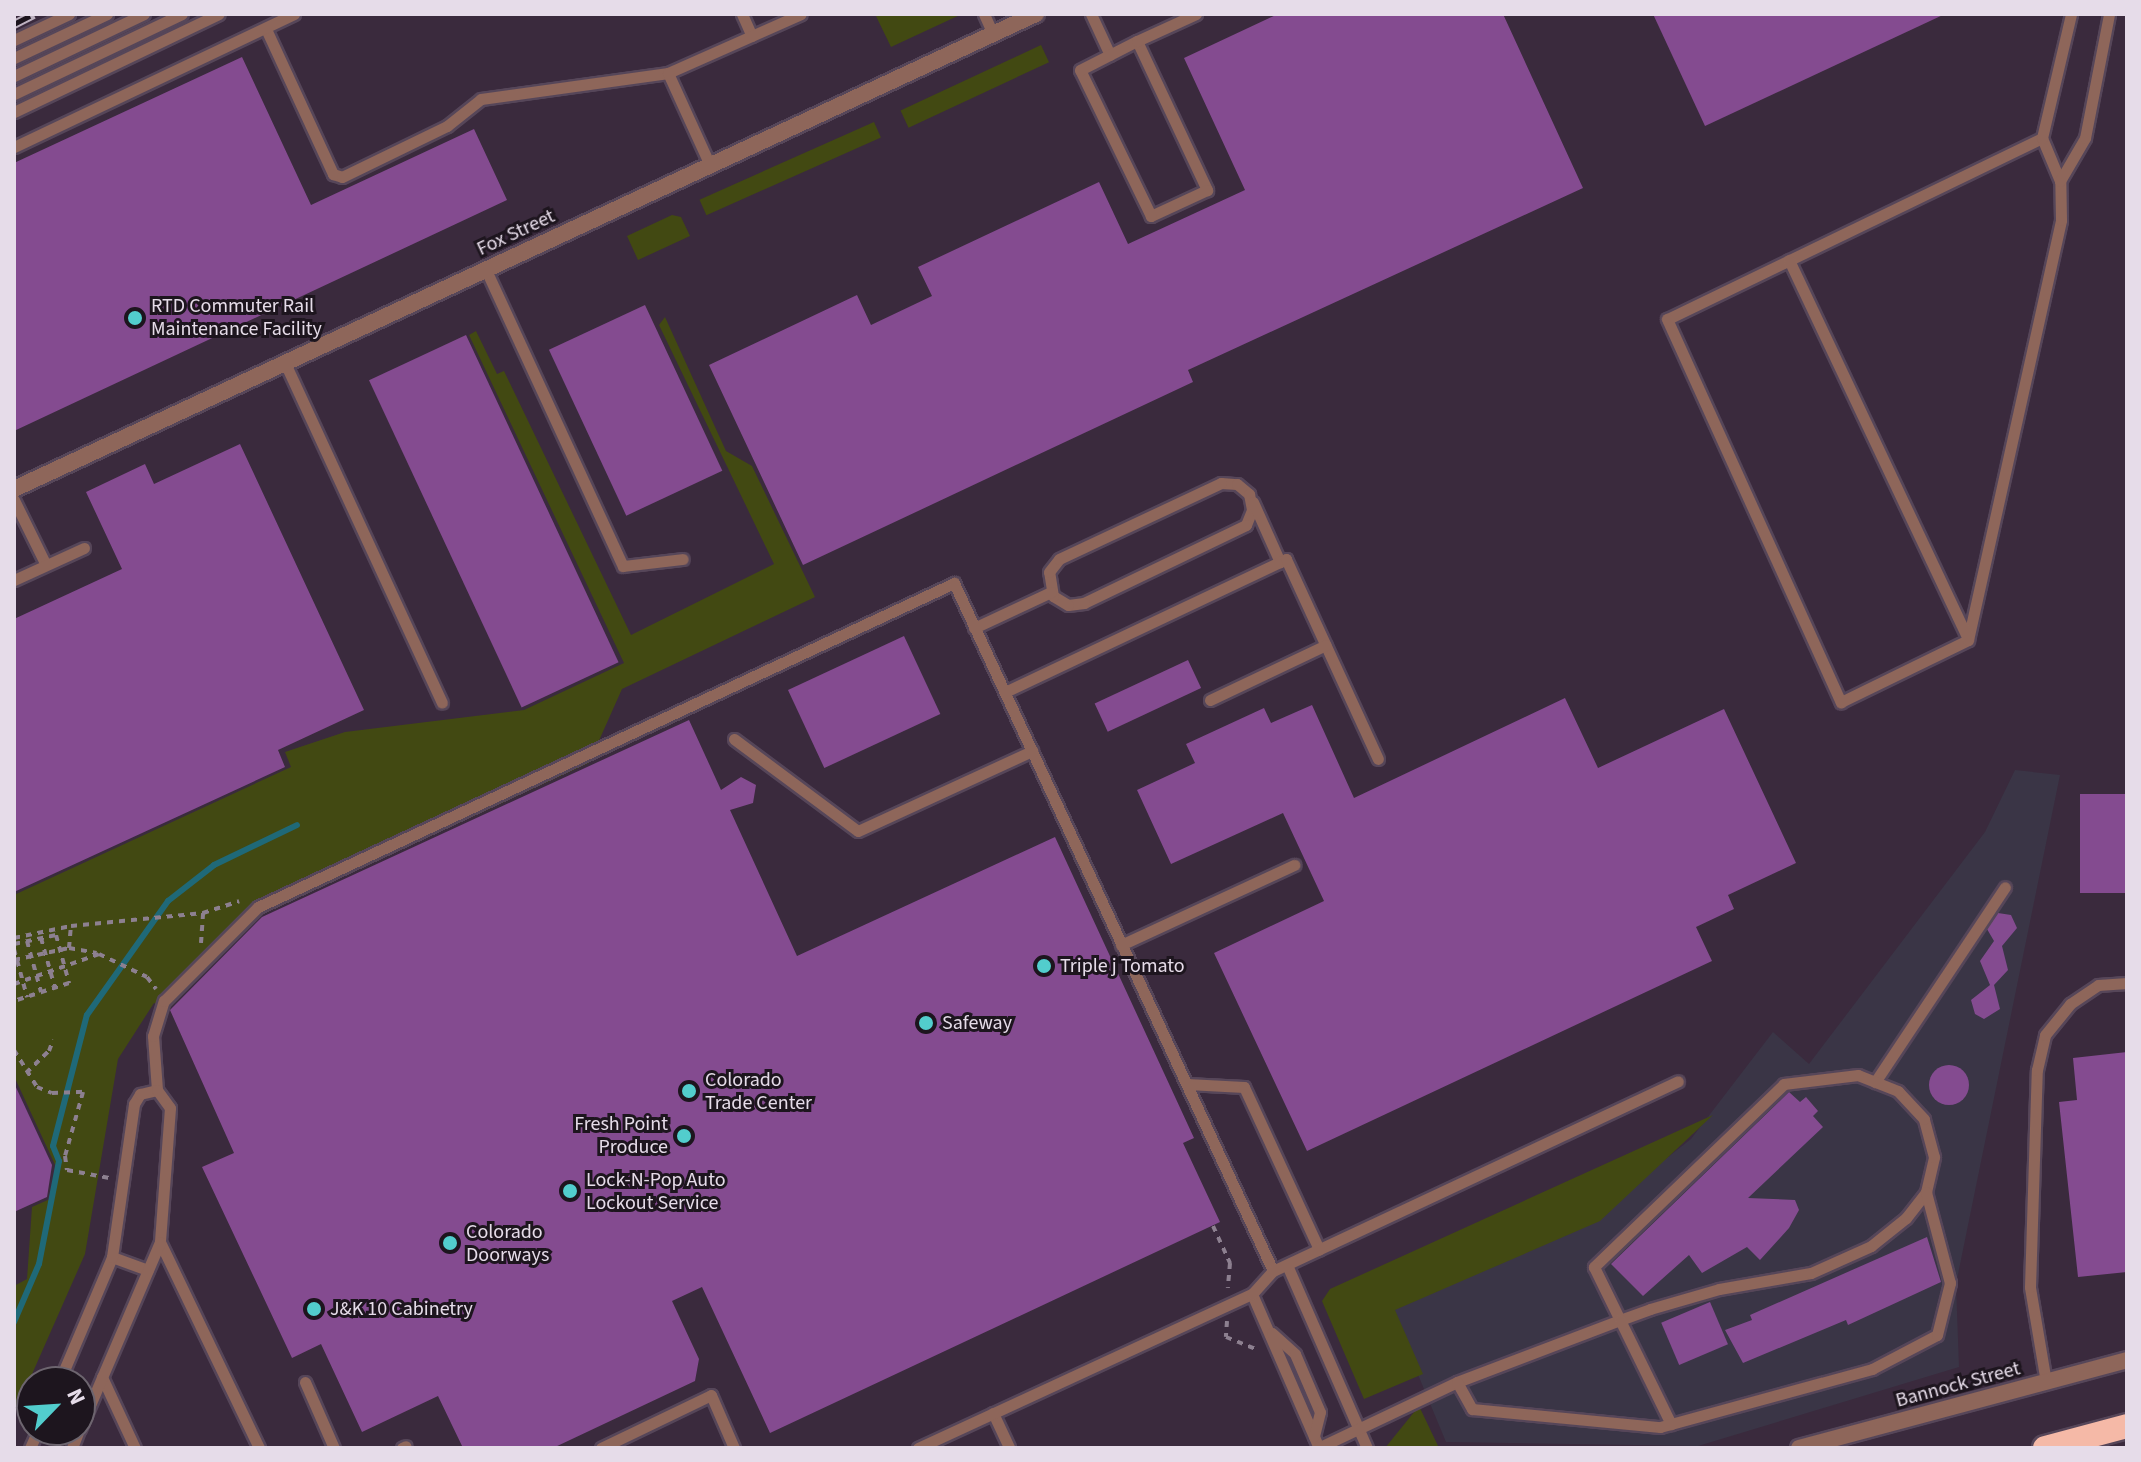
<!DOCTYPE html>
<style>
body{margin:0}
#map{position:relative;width:2141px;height:1462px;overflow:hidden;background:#3a2a3d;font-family:"Source Sans 3",sans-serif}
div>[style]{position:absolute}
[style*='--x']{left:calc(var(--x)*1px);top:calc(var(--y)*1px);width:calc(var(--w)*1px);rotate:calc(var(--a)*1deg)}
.industrial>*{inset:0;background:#3a3546}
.green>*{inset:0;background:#424912;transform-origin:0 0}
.stream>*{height:6px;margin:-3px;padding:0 3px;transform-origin:3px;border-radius:3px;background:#1f6978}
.building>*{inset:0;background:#844b90;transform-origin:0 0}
.round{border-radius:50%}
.path>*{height:4px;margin-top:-2px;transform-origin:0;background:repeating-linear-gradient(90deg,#8d8090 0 6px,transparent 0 12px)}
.roads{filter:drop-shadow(2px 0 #564659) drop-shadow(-2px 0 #564659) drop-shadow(0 2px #564659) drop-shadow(0 -2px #564659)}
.service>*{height:11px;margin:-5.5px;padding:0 5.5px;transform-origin:5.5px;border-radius:5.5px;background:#8e665a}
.minor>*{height:16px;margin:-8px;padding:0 8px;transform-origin:8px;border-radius:8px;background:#8e665a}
.tertiary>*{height:16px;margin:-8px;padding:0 8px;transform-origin:8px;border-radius:8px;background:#8e665a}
.motorway>*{height:24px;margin:-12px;padding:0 12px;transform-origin:12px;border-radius:12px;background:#f5b9a7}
.rail>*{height:9px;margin-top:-4.5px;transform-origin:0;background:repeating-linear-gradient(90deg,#1d151e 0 18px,#beb2c1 0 36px);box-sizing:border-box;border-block:2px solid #beb2c1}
.dots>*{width:22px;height:22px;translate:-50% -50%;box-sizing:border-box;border:4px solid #1d151e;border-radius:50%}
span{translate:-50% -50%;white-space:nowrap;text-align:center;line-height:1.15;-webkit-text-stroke:6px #1d151e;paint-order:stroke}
.street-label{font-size:20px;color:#e6dce9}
.poi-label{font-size:20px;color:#e6dce9}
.left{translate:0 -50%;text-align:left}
.right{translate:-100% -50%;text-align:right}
.frame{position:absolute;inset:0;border:16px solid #e6dce9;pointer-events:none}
.north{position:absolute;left:16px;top:1366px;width:80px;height:80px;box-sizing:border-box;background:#1d151e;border:2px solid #6d656f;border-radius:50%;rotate:65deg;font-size:22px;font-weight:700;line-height:32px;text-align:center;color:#e6dce9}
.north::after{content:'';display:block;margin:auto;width:28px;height:36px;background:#52cdcd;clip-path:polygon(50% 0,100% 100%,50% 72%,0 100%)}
</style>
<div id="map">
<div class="industrial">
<i style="clip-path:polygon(2015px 770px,2060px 775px,1956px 1284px,1959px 1367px,1698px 1446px,1446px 1442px,1390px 1307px,1584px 1223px,1691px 1139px,1773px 1032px,1809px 1064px,1985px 832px)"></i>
</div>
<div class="green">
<i style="clip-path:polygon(875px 14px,962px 14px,891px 47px)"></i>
<i style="left:1041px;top:45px;width:19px;height:155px;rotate:65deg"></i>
<i style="left:874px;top:122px;width:17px;height:191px;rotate:66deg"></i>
<i style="clip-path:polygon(672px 215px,681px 217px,690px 236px,638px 260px,627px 236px)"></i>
<i style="clip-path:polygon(665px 317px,726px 451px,752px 466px,815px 597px,622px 689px,589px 763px,259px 915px,166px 1010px,154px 1003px,118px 1059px,85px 1254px,14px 1415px,14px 1286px,27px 1279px,32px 1207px,50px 1199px,56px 1167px,14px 1076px,14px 895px,291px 767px,285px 752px,345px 732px,524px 710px,624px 663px,469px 335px,476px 331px,497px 374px,504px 371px,631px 635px,774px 564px,659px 325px)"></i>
<i style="clip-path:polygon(1713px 1115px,1600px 1221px,1395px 1310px,1423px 1374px,1364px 1399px,1322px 1301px,1330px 1289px)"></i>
<i style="clip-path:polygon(1419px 1406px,1439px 1448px,1385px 1448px)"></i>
</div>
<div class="stream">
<i style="--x:14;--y:1322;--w:63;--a:-66.7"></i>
<i style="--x:39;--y:1264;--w:105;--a:-79"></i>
<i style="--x:59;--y:1161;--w:16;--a:-112"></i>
<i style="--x:53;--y:1146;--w:135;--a:-75.5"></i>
<i style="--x:87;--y:1015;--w:140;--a:-54.6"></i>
<i style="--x:168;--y:901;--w:58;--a:-38"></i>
<i style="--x:214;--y:865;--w:92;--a:-25.7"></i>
</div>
<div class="building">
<i style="clip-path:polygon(1278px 14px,1503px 14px,1583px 188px,1188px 370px,1193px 382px,803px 565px,709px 365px,857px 295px,871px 325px,932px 296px,918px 267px,1099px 182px,1128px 244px,1245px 190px,1184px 58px)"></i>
<i style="clip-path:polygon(1653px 14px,1945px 14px,1705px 126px)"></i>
<i style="clip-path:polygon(242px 57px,311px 205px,474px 129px,507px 200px,14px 431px,14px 163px)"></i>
<i style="left:645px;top:305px;width:183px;height:106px;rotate:65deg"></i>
<i style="left:466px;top:335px;width:361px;height:107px;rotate:65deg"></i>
<i style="clip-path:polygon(240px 444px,364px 710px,278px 750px,285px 767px,14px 892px,14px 619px,122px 569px,86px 492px,145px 464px,154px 484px)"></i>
<i style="left:904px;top:636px;width:86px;height:128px;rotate:65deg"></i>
<i style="left:1188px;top:660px;width:31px;height:103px;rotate:65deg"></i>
<i style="clip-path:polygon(1565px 698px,1598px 768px,1724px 709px,1796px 863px,1728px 895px,1734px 909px,1696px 927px,1712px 961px,1307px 1151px,1214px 953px,1324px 901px,1283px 813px,1171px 864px,1137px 790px,1195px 763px,1186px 744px,1264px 708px,1271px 723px,1312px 705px,1354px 798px)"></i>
<i style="clip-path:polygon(689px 720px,721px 790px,741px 777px,756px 785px,753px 803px,730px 810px,797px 956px,1055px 837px,1194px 1138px,1183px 1143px,1220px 1222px,770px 1433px,702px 1287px,672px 1301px,699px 1359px,695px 1381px,553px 1448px,463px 1448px,438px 1396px,362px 1432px,321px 1344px,292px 1358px,202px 1167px,234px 1153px,170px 1010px,262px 917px)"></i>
<i style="left:2127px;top:794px;width:99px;height:47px;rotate:90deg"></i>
<i style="clip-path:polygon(1998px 913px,2011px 915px,2017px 928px,2002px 946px,2008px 970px,1994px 985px,2000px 1009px,1984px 1019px,1975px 1014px,1971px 1000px,1990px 985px,1980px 961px,1994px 941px,1987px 929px)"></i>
<i style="clip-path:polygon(2127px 1052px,2127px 1272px,2078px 1277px,2059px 1102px,2077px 1100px,2073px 1058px)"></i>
<i class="round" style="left:1929px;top:1065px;width:40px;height:40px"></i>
<i style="clip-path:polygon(14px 1083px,52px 1165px,47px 1197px,14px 1212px)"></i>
<i style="clip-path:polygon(1789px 1092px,1800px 1102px,1806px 1097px,1818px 1111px,1813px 1116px,1823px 1127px,1748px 1198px,1795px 1200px,1799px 1210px,1789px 1228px,1760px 1260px,1747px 1247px,1702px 1273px,1689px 1255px,1643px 1296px,1611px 1264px)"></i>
<i style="clip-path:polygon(1927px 1237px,1941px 1282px,1848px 1325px,1846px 1320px,1743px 1363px,1725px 1330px,1752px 1320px,1750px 1315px)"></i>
<i style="left:1710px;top:1302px;width:46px;height:53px;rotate:67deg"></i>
</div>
<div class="path">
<i style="--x:14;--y:938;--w:58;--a:-11.9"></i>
<i style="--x:41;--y:938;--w:52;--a:74.4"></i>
<i style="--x:27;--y:941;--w:53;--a:74.6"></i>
<i style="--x:201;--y:943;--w:30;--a:-86"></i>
<i style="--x:14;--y:944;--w:43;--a:-12.1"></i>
<i style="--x:56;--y:935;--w:50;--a:74.8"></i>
<i style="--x:69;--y:983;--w:58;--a:161.9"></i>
<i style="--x:69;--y:948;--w:22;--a:-85"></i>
<i style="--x:71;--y:926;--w:133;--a:-5.6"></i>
<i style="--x:203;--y:913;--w:38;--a:-18"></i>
<i style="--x:14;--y:949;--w:50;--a:74.8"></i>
<i style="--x:14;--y:960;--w:56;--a:-12.3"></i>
<i style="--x:69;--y:948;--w:28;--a:10"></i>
<i style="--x:14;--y:984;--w:90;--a:-19.4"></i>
<i style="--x:99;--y:954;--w:53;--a:25.6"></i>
<i style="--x:147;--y:977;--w:15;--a:53"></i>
<i style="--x:14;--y:1050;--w:44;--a:58.1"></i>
<i style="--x:37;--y:1087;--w:16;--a:22"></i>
<i style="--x:52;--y:1093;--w:33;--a:-2"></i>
<i style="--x:26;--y:1073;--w:32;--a:-44"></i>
<i style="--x:49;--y:1051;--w:12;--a:-70"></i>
<i style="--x:83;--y:1092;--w:66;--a:105.7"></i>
<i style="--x:65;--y:1156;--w:14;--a:82"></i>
<i style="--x:67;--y:1170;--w:43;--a:10.8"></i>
<i style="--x:1213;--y:1226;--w:41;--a:65.3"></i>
<i style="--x:1230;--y:1263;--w:25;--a:95"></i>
<i style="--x:1227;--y:1321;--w:16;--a:94"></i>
<i style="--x:1226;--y:1337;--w:35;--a:22"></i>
</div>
<div class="roads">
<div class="service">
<i style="--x:742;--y:14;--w:24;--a:66"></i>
<i style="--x:984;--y:14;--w:22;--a:66"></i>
<i style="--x:1091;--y:14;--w:45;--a:65.1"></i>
<i style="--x:266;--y:29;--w:160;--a:65.2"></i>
<i style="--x:333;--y:174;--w:9;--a:18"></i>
<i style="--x:342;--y:177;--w:117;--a:-25.9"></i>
<i style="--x:447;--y:126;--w:43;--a:-38.5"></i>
<i style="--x:481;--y:99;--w:189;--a:-7.9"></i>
<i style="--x:668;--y:73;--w:145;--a:-23.9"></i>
<i style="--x:14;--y:40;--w:61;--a:-25.3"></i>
<i style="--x:1137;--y:41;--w:165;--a:64.8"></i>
<i style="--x:1207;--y:190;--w:62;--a:155.1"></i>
<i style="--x:1151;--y:216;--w:162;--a:-115.9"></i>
<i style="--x:1080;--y:70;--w:64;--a:-27"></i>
<i style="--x:1137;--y:41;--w:65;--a:-24.6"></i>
<i style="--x:14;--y:58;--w:103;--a:-25.3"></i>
<i style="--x:668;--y:73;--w:101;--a:65.5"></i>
<i style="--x:14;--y:76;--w:144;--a:-25.5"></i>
<i style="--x:14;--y:94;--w:186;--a:-25.5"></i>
<i style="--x:14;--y:112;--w:227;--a:-25.6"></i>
<i style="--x:2042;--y:138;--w:416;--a:154.2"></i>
<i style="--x:1667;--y:319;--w:421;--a:65.6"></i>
<i style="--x:1841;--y:702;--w:141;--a:-26"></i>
<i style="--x:1968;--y:640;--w:430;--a:-77.5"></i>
<i style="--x:2061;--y:220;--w:39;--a:-91"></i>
<i style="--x:2060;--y:181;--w:47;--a:-112.7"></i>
<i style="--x:2042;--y:138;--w:127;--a:-76.8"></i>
<i style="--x:14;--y:147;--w:310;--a:-25.4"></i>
<i style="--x:2060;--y:181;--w:50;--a:-59.8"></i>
<i style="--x:2085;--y:138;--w:126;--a:-79"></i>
<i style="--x:1789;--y:260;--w:419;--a:64.7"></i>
<i style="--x:486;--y:270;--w:326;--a:65.2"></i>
<i style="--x:623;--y:566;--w:60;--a:-6.7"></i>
<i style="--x:285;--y:363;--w:374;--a:65.2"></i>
<i style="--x:1221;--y:483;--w:16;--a:4"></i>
<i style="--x:1237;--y:484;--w:16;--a:40"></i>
<i style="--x:1249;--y:494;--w:16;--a:79"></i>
<i style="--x:1252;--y:510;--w:16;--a:112"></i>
<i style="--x:1246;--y:525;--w:180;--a:154.3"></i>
<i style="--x:1084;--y:603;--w:16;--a:173"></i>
<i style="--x:1068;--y:605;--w:17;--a:-149"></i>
<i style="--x:1053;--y:596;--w:24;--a:-99"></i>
<i style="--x:1049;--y:572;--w:16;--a:-52"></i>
<i style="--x:1059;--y:559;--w:179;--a:-25.1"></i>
<i style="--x:14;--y:500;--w:72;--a:63.8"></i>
<i style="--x:1253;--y:502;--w:66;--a:65.8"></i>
<i style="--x:14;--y:580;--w:77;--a:-24.6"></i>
<i style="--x:974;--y:628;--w:85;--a:-25.1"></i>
<i style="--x:1005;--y:692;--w:311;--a:-25.3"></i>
<i style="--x:1286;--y:559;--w:220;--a:65.3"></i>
<i style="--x:1210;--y:700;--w:128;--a:-25.4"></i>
<i style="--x:734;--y:739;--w:154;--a:36.6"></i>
<i style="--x:858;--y:831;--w:192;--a:-24.7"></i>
<i style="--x:1121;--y:945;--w:191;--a:-24.8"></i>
<i style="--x:1875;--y:1082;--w:234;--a:-56.3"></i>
<i style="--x:1187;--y:1084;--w:57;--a:3"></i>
<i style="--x:1244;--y:1087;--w:179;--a:65.2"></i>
<i style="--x:157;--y:1090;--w:54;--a:-94.2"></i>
<i style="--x:153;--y:1036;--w:37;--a:-73"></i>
<i style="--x:164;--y:1001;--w:133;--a:-45"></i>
<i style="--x:258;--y:907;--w:768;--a:-24.96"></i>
<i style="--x:954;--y:583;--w:758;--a:65.12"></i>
<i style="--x:160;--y:1242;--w:229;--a:64.3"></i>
<i style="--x:112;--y:1257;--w:38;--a:20"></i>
<i style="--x:1287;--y:1265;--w:200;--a:66.4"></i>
<i style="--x:1252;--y:1294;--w:168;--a:66.5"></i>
<i style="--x:1272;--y:1333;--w:31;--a:42"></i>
<i style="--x:1295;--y:1354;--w:63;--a:66.7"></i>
<i style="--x:1320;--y:1412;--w:25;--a:104"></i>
<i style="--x:102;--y:1377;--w:78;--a:65.1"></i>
<i style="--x:59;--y:1382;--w:136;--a:-67"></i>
<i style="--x:112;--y:1257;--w:155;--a:-81.8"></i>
<i style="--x:134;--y:1104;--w:12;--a:-59"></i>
<i style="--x:140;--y:1094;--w:17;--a:-13"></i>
<i style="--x:157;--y:1090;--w:22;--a:54"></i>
<i style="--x:170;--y:1108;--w:134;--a:94.3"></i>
<i style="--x:160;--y:1242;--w:203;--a:113.2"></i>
<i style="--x:305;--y:1382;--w:72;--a:66.3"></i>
<i style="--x:1457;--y:1382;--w:174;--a:-20.8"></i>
<i style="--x:1620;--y:1320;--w:32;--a:-20"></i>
<i style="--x:1650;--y:1309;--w:72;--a:-16.2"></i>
<i style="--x:1719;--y:1289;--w:93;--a:-9.9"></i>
<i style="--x:1811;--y:1273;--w:66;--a:-24.2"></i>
<i style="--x:1871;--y:1246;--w:45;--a:-38.7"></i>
<i style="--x:1906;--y:1218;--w:33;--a:-52"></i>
<i style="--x:1926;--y:1192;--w:36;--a:-77"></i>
<i style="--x:1934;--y:1157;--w:39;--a:-105"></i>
<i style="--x:1924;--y:1119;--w:38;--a:-133"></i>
<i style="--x:1898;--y:1091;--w:43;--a:-158.2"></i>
<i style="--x:1858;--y:1075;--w:75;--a:173.1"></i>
<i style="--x:1784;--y:1084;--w:264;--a:136.1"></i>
<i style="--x:1594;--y:1267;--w:59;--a:63.9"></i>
<i style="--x:1620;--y:1320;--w:116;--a:63.9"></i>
<i style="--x:2046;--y:1382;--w:96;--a:-99.6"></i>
<i style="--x:2030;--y:1287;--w:217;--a:-88.2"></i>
<i style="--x:2037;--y:1070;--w:36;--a:-77"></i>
<i style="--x:2045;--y:1035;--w:40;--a:-51"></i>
<i style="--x:2070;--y:1004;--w:34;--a:-34"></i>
<i style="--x:2098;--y:985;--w:29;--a:-4"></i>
<i style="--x:993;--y:1413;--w:38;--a:65"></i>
<i style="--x:30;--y:1448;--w:20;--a:-66"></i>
<i style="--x:72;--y:1448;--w:19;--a:-69"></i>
<i style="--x:402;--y:1448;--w:4;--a:-27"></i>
<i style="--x:601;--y:1448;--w:122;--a:-25.7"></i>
<i style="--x:711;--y:1395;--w:58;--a:66.5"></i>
<i style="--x:918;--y:1448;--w:368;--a:-24.8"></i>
<i style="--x:1252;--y:1294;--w:31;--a:-48"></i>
<i style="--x:1273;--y:1271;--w:447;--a:-25.1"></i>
<i style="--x:1318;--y:1448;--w:154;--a:-25.4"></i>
<i style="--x:1457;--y:1382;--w:31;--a:61"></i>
<i style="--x:1472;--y:1409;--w:189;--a:5.5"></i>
<i style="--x:1660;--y:1427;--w:220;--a:-15.3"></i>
<i style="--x:1872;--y:1369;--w:73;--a:-27.6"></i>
<i style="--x:1937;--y:1335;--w:54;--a:-76"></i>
<i style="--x:1950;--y:1283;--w:94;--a:-104.8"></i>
</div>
<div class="minor">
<i style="--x:14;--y:489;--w:1127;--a:-24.93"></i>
</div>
<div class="tertiary">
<i style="--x:1799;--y:1448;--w:340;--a:-15"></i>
</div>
<div class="motorway">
<i style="--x:2045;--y:1448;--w:85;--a:-15"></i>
</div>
</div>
<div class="rail">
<i style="--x:14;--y:24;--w:22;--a:-27"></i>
</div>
<div class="dots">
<i style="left:135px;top:318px;background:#52cdcd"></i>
<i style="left:1044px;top:966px;background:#52cdcd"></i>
<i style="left:926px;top:1023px;background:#52cdcd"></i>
<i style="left:689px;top:1091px;background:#52cdcd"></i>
<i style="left:684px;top:1136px;background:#52cdcd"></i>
<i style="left:570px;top:1191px;background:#52cdcd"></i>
<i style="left:450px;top:1243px;background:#52cdcd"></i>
<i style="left:314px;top:1309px;background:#52cdcd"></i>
</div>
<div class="street-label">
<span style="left:516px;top:233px;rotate:-25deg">Fox Street</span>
<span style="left:1958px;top:1385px;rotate:-15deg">Bannock Street</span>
</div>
<div class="poi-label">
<span class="left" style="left:151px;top:318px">RTD Commuter Rail<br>Maintenance Facility</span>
<span class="left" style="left:1060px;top:966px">Triple j Tomato</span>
<span class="left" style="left:942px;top:1023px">Safeway</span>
<span class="left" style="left:705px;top:1092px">Colorado<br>Trade Center</span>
<span class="right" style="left:668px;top:1136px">Fresh Point<br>Produce</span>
<span class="left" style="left:586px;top:1192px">Lock-N-Pop Auto<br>Lockout Service</span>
<span class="left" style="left:466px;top:1244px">Colorado<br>Doorways</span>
<span class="left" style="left:330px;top:1309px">J&amp;K 10 Cabinetry</span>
</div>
<div class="frame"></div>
<div class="north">N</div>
</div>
